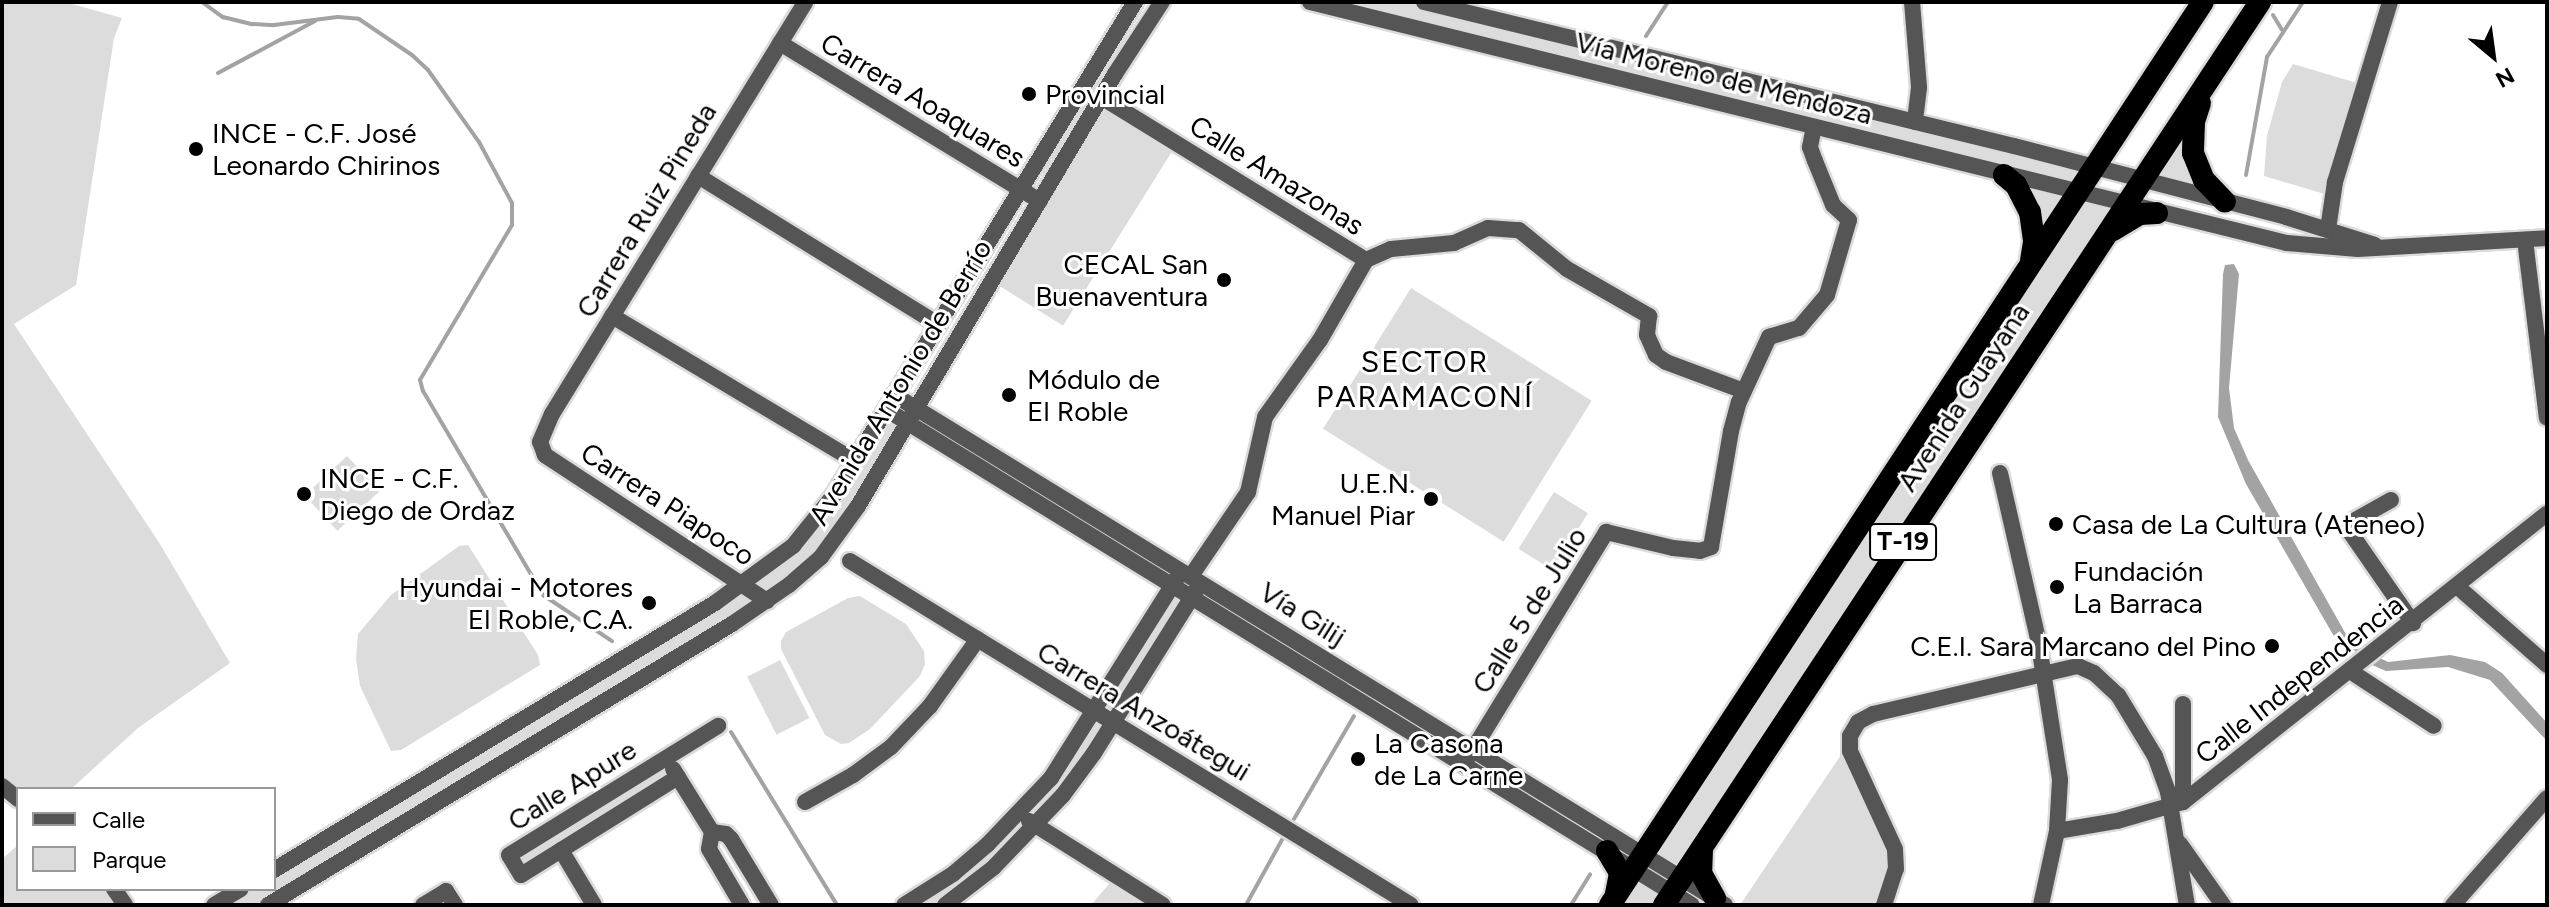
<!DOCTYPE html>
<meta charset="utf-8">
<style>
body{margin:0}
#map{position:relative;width:2549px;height:907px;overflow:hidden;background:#fff;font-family:Figtree,sans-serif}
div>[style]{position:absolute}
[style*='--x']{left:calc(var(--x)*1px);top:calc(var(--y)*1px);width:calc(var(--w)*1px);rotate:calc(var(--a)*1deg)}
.green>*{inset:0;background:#dcdcdc;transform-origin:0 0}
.water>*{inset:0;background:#a3a3a3}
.stream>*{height:4px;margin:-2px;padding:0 2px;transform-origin:2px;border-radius:2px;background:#a3a3a3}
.roads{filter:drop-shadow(2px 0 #dbdbdb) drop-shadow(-2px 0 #dbdbdb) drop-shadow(0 2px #dbdbdb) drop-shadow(0 -2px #dbdbdb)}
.minor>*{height:16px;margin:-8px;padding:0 8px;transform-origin:8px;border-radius:8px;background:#555}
.tertiary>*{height:16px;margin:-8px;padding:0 8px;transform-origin:8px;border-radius:8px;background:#555}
.trunk>*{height:22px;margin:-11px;padding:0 11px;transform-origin:11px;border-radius:11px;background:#000}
.dots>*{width:22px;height:22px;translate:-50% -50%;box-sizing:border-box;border:4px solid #fff;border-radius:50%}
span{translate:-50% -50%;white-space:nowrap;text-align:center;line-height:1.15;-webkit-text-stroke:6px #fff;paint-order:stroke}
.shield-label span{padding:2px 6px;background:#fff;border:2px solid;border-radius:6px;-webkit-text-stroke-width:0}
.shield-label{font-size:26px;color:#000;font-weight:700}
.street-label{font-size:28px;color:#000}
.poi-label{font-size:28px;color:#000}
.left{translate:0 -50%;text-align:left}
.right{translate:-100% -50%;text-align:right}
.neighbourhood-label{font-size:30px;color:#000;letter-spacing:2px}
.frame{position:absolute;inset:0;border:4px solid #000;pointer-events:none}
.legend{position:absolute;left:16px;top:787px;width:260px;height:104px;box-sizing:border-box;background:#fff;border:2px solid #999;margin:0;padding:10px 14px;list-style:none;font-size:24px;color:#000}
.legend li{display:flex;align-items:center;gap:16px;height:40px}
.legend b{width:40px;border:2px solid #999}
.north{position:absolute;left:2453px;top:16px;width:80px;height:80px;-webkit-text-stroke:6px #fff;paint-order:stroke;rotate:151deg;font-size:22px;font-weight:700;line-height:32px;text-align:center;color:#000}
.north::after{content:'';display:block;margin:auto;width:28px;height:36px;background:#000;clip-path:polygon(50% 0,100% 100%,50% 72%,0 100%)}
</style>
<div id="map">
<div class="green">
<i style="clip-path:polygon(2px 2px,65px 2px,122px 18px,114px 38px,76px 285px,14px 324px,160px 544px,230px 663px,138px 728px,71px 789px,2px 786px)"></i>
<i style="clip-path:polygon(evenodd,1310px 2px,1424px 2px,2095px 167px,2078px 192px,2126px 205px,1683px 877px,1725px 905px,1610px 905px,1634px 869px,1193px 596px,1080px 773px,945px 905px,904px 905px,1019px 815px,1173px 584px,908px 422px,807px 571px,268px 905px,214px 905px,241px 889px,274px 889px,274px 870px,776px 561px,887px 410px,908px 422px,916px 409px,1182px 570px,1174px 584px,1192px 595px,1201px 582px,1643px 853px,2034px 242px,2004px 175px,1310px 2px,1644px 853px,1682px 878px,1672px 892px,1634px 868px,1644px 853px)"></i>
<i style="clip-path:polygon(2293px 64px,2364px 85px,2331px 196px,2264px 176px,2267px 136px,2282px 82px)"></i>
<i style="left:1101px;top:97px;width:89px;height:214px;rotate:32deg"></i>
<i style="clip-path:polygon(2194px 122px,2213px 191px,2142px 180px)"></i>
<i style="left:1411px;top:288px;width:213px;height:166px;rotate:32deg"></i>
<i style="left:347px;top:456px;width:48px;height:58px;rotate:47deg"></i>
<i style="left:1554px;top:492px;width:40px;height:67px;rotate:32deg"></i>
<i style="clip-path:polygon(468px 545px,538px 655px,540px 665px,401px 750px,391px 751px,360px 686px,356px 659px,358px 634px,391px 595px,459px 546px)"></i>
<i style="clip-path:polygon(860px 596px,906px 624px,924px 651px,925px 664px,920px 676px,870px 729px,849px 743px,841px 744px,825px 735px,781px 649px,781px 641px,786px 632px,797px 626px,848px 598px)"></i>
<i style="left:780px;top:660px;width:65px;height:37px;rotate:63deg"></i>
<i style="clip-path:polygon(1849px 743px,1895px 849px,1884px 905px,1740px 905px)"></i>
<i style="left:667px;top:757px;width:23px;height:186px;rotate:61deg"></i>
<i style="clip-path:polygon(18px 845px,18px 889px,111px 889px,123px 905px,2px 905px,2px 859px)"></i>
<i style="clip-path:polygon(1116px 876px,1163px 905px,1091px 905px)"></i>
</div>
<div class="water">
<i style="clip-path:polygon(2234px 264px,2239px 274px,2229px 388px,2234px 428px,2248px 460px,2348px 638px,2359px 648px,2388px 662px,2450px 655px,2485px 662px,2502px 673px,2547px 723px,2547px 741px,2490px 680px,2448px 667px,2386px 671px,2363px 661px,2339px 645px,2246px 484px,2218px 417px,2223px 274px,2225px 265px)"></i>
</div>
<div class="stream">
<i style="--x:202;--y:2;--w:26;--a:36"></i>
<i style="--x:223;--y:17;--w:30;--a:14"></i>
<i style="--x:252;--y:24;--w:22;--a:3"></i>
<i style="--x:274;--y:25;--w:64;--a:-7.1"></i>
<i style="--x:338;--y:17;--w:21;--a:5"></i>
<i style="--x:359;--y:19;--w:64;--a:34.2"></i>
<i style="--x:412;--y:55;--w:22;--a:43"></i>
<i style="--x:428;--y:70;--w:88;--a:54.7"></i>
<i style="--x:479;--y:142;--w:69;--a:61.6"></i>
<i style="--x:512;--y:203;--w:22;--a:90"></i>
<i style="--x:512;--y:225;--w:180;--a:120.7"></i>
<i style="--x:420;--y:380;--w:11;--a:75"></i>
<i style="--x:423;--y:391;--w:237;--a:59.5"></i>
<i style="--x:543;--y:595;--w:83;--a:33.7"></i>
<i style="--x:2273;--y:15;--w:17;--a:59"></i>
<i style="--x:1646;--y:36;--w:40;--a:-57.1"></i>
<i style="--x:218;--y:73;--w:110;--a:-28.2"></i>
<i style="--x:2246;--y:175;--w:120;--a:-79.9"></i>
<i style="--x:2267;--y:57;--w:66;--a:-56.8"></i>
<i style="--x:731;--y:732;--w:203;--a:58.5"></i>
<i style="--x:1294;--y:819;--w:119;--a:-59.8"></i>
<i style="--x:1246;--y:905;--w:77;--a:-61.1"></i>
<i style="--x:1571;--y:905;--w:36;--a:-58"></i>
</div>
<div class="roads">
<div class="minor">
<i style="--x:1310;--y:2;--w:1006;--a:13.86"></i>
<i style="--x:2287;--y:243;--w:71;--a:4.8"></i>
<i style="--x:2358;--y:249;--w:189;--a:-3.3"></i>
<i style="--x:1424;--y:2;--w:607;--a:13.72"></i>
<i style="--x:2014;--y:146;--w:281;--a:14.6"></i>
<i style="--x:2286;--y:217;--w:93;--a:17.5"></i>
<i style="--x:1912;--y:2;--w:86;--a:85.3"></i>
<i style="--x:1919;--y:88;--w:34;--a:97"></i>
<i style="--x:780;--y:43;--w:304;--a:31.3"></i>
<i style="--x:1101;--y:97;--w:311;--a:31.6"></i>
<i style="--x:698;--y:176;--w:283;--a:31.7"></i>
<i style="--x:2328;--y:229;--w:48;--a:-81.5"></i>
<i style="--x:2335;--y:182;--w:188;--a:-73"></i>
<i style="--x:2525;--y:240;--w:179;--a:83"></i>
<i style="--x:1366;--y:260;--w:27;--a:-24"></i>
<i style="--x:1391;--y:249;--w:63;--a:-5.4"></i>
<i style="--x:1454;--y:243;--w:37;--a:-24"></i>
<i style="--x:1488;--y:228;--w:31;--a:4"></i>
<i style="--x:1519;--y:230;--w:62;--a:39.1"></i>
<i style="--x:1567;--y:269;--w:95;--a:29.8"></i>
<i style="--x:1649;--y:316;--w:19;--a:96"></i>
<i style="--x:1647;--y:335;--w:22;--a:66"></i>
<i style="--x:1656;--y:355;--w:12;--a:35"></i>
<i style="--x:1666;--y:362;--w:83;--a:20.4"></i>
<i style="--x:612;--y:316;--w:283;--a:30.8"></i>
<i style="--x:896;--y:396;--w:973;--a:31.55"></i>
<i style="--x:887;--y:410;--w:945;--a:31.59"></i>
<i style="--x:2000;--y:473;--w:170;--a:77.1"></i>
<i style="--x:2038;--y:639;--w:143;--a:81.1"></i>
<i style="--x:2060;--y:780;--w:51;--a:93.4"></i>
<i style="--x:2057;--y:831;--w:76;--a:102.2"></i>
<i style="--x:2391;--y:500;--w:45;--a:150.6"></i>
<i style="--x:2352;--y:522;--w:10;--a:101"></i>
<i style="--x:2350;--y:532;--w:111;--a:55.3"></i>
<i style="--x:850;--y:561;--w:658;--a:31.52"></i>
<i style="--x:1191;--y:576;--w:102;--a:-55.8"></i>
<i style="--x:1248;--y:492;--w:77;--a:-77.2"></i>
<i style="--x:1265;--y:417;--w:95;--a:-54.5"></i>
<i style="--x:1320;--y:340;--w:92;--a:-60.1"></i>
<i style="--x:2459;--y:588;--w:117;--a:41.2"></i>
<i style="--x:767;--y:601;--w:266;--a:-146.7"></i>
<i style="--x:545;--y:455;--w:14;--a:-111"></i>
<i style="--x:540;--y:442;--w:30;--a:-67"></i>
<i style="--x:552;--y:414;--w:483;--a:-58.4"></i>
<i style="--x:2350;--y:671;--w:100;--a:33.2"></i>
<i style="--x:1469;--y:756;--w:263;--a:-58.5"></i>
<i style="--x:1606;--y:532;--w:69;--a:13.4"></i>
<i style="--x:1673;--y:548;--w:27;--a:6"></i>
<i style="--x:1700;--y:551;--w:12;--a:-20"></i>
<i style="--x:1711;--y:547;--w:118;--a:-80.2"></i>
<i style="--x:1731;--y:431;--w:30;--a:-75"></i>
<i style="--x:1739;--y:402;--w:72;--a:-65.2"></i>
<i style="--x:1769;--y:337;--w:31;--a:-17"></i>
<i style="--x:1799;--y:328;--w:43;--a:-49.7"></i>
<i style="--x:1827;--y:295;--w:78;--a:-73.7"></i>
<i style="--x:1849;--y:220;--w:22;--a:-137"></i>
<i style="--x:1833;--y:205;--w:48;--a:-112.2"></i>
<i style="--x:1815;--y:161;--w:15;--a:-110"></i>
<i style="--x:1810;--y:147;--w:20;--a:-79"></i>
<i style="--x:673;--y:769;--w:74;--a:58.2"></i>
<i style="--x:678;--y:777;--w:185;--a:148"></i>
<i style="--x:521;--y:875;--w:23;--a:-121"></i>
<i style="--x:509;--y:855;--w:246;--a:-31.7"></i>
<i style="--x:2;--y:786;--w:21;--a:39"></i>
<i style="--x:805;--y:802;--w:55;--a:-29.4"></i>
<i style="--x:853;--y:775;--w:47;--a:-36.4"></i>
<i style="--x:891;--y:747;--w:57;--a:-46.4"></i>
<i style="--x:930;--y:706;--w:82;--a:-54.4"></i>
<i style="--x:2183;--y:802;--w:98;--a:-90"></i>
<i style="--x:1029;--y:821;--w:158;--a:32.1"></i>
<i style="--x:2057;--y:831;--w:61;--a:-9.5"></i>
<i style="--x:2117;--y:821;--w:69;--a:-16.1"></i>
<i style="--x:2183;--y:802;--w:464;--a:-38.4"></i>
<i style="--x:712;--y:832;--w:14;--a:8"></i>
<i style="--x:726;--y:834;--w:7;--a:45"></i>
<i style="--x:731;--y:839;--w:77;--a:58.8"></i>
<i style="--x:712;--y:832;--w:17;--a:100"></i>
<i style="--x:709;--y:849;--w:65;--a:59.5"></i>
<i style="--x:2180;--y:844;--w:75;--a:54.8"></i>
<i style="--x:561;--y:850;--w:64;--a:59"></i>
<i style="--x:114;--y:889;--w:19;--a:55"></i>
<i style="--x:423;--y:905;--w:27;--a:-31"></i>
<i style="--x:446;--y:891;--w:17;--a:57"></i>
<i style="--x:904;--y:905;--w:58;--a:-32.3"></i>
<i style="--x:953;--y:874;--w:45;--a:-40.5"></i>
<i style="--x:987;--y:845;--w:93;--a:-46.3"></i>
<i style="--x:1051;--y:778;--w:240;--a:-57.8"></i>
<i style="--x:945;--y:905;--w:61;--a:-37.6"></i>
<i style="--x:993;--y:868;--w:101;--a:-46.2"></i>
<i style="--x:1063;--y:795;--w:52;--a:-53.6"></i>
<i style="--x:1094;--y:753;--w:196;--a:-57.9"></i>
<i style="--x:1884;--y:905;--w:38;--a:-72"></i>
<i style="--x:1896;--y:869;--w:20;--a:-93"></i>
<i style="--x:1895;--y:849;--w:108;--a:-114.7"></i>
<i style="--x:1850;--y:751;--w:15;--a:-90"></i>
<i style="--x:1850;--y:736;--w:16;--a:-60"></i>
<i style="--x:1858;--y:722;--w:17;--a:-28"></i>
<i style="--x:1873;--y:714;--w:211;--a:-13.2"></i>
<i style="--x:2078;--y:666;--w:17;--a:24"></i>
<i style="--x:2094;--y:673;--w:33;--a:43"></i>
<i style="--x:2118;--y:695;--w:71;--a:58.8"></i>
<i style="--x:2155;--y:756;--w:38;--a:70"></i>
<i style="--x:2168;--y:792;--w:115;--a:80.5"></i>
<i style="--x:2453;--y:905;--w:142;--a:-48.7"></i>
</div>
<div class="tertiary">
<i style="--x:274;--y:870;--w:516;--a:-31.19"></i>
<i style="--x:715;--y:603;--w:97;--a:-36.2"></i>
<i style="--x:793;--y:546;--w:65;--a:-51.2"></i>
<i style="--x:834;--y:495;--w:578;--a:-58.59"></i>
<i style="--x:214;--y:905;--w:31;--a:-31"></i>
<i style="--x:268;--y:905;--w:542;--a:-31.2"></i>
<i style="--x:732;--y:624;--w:69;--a:-34.4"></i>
<i style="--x:789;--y:585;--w:43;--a:-41.2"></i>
<i style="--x:821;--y:557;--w:63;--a:-54"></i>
<i style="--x:858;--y:506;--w:503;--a:-59.25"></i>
<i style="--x:1115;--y:74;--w:86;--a:-56.9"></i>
</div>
<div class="trunk">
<i style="--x:2200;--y:103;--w:20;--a:108"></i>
<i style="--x:2194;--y:122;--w:31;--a:92"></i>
<i style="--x:2193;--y:153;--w:29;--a:68"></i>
<i style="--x:2204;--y:180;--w:30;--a:46"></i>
<i style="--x:2004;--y:175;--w:16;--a:40"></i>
<i style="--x:2016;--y:185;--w:30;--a:63"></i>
<i style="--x:2030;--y:212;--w:30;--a:82"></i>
<i style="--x:2034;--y:242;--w:18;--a:99"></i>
<i style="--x:2113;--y:230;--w:31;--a:-31"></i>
<i style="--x:2140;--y:214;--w:17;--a:-3"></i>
<i style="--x:1702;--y:849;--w:24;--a:92"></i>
<i style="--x:1701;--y:873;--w:29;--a:61"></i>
<i style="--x:1607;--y:851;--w:26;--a:59"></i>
<i style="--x:1620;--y:873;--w:21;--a:101"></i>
<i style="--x:1610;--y:905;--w:1080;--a:-56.71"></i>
<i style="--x:1664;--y:905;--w:1082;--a:-56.57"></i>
</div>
</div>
<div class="dots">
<i style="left:1029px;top:94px;background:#000"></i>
<i style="left:196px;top:149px;background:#000"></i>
<i style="left:1224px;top:280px;background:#000"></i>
<i style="left:1009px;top:395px;background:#000"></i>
<i style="left:304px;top:494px;background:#000"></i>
<i style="left:1431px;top:499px;background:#000"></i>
<i style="left:2056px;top:524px;background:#000"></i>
<i style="left:2057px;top:587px;background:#000"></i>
<i style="left:649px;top:603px;background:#000"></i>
<i style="left:2272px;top:646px;background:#000"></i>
<i style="left:1358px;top:759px;background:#000"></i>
</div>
<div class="shield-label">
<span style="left:1903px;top:542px">T-19</span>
</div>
<div class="street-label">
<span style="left:1724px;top:78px;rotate:14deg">Vía Moreno de Mendoza</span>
<span style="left:923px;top:100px;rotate:31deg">Carrera Aoaquares</span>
<span style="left:1277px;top:175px;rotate:32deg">Calle Amazonas</span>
<span style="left:646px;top:210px;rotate:-59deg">Carrera Ruiz Pineda</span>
<span style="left:900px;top:382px;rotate:-59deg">Avenida Antonio de Berrío</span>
<span style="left:1963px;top:397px;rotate:-57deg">Avenida Guayana</span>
<span style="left:668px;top:504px;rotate:33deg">Carrera Piapoco</span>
<span style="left:1529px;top:610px;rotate:-58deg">Calle 5 de Julio</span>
<span style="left:1303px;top:614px;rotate:32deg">Vía Gilij</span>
<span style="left:2299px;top:679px;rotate:-38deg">Calle Independencia</span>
<span style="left:1144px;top:711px;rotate:31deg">Carrera Anzoátegui</span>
<span style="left:572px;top:785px;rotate:-32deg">Calle Apure</span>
</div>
<div class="poi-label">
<span class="left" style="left:1045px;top:94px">Provincial</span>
<span class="left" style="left:212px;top:149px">INCE - C.F. José<br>Leonardo Chirinos</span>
<span class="right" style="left:1208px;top:280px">CECAL San<br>Buenaventura</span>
<span class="left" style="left:1027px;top:395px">Módulo de<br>El Roble</span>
<span class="left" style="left:320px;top:494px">INCE - C.F.<br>Diego de Ordaz</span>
<span class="right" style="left:1415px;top:499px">U.E.N.<br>Manuel Piar</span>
<span class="left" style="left:2072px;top:524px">Casa de La Cultura (Ateneo)</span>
<span class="left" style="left:2073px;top:587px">Fundación<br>La Barraca</span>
<span class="right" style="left:633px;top:603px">Hyundai - Motores<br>El Roble, C.A.</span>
<span class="right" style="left:2256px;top:646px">C.E.I. Sara Marcano del Pino</span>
<span class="left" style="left:1374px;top:759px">La Casona<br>de La Carne</span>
</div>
<div class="neighbourhood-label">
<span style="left:1425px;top:379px">SECTOR<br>PARAMACONÍ</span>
</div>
<div class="frame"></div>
<ul class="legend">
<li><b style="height:10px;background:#555"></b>Calle</li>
<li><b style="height:22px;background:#dcdcdc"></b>Parque</li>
</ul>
<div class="north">N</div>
</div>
